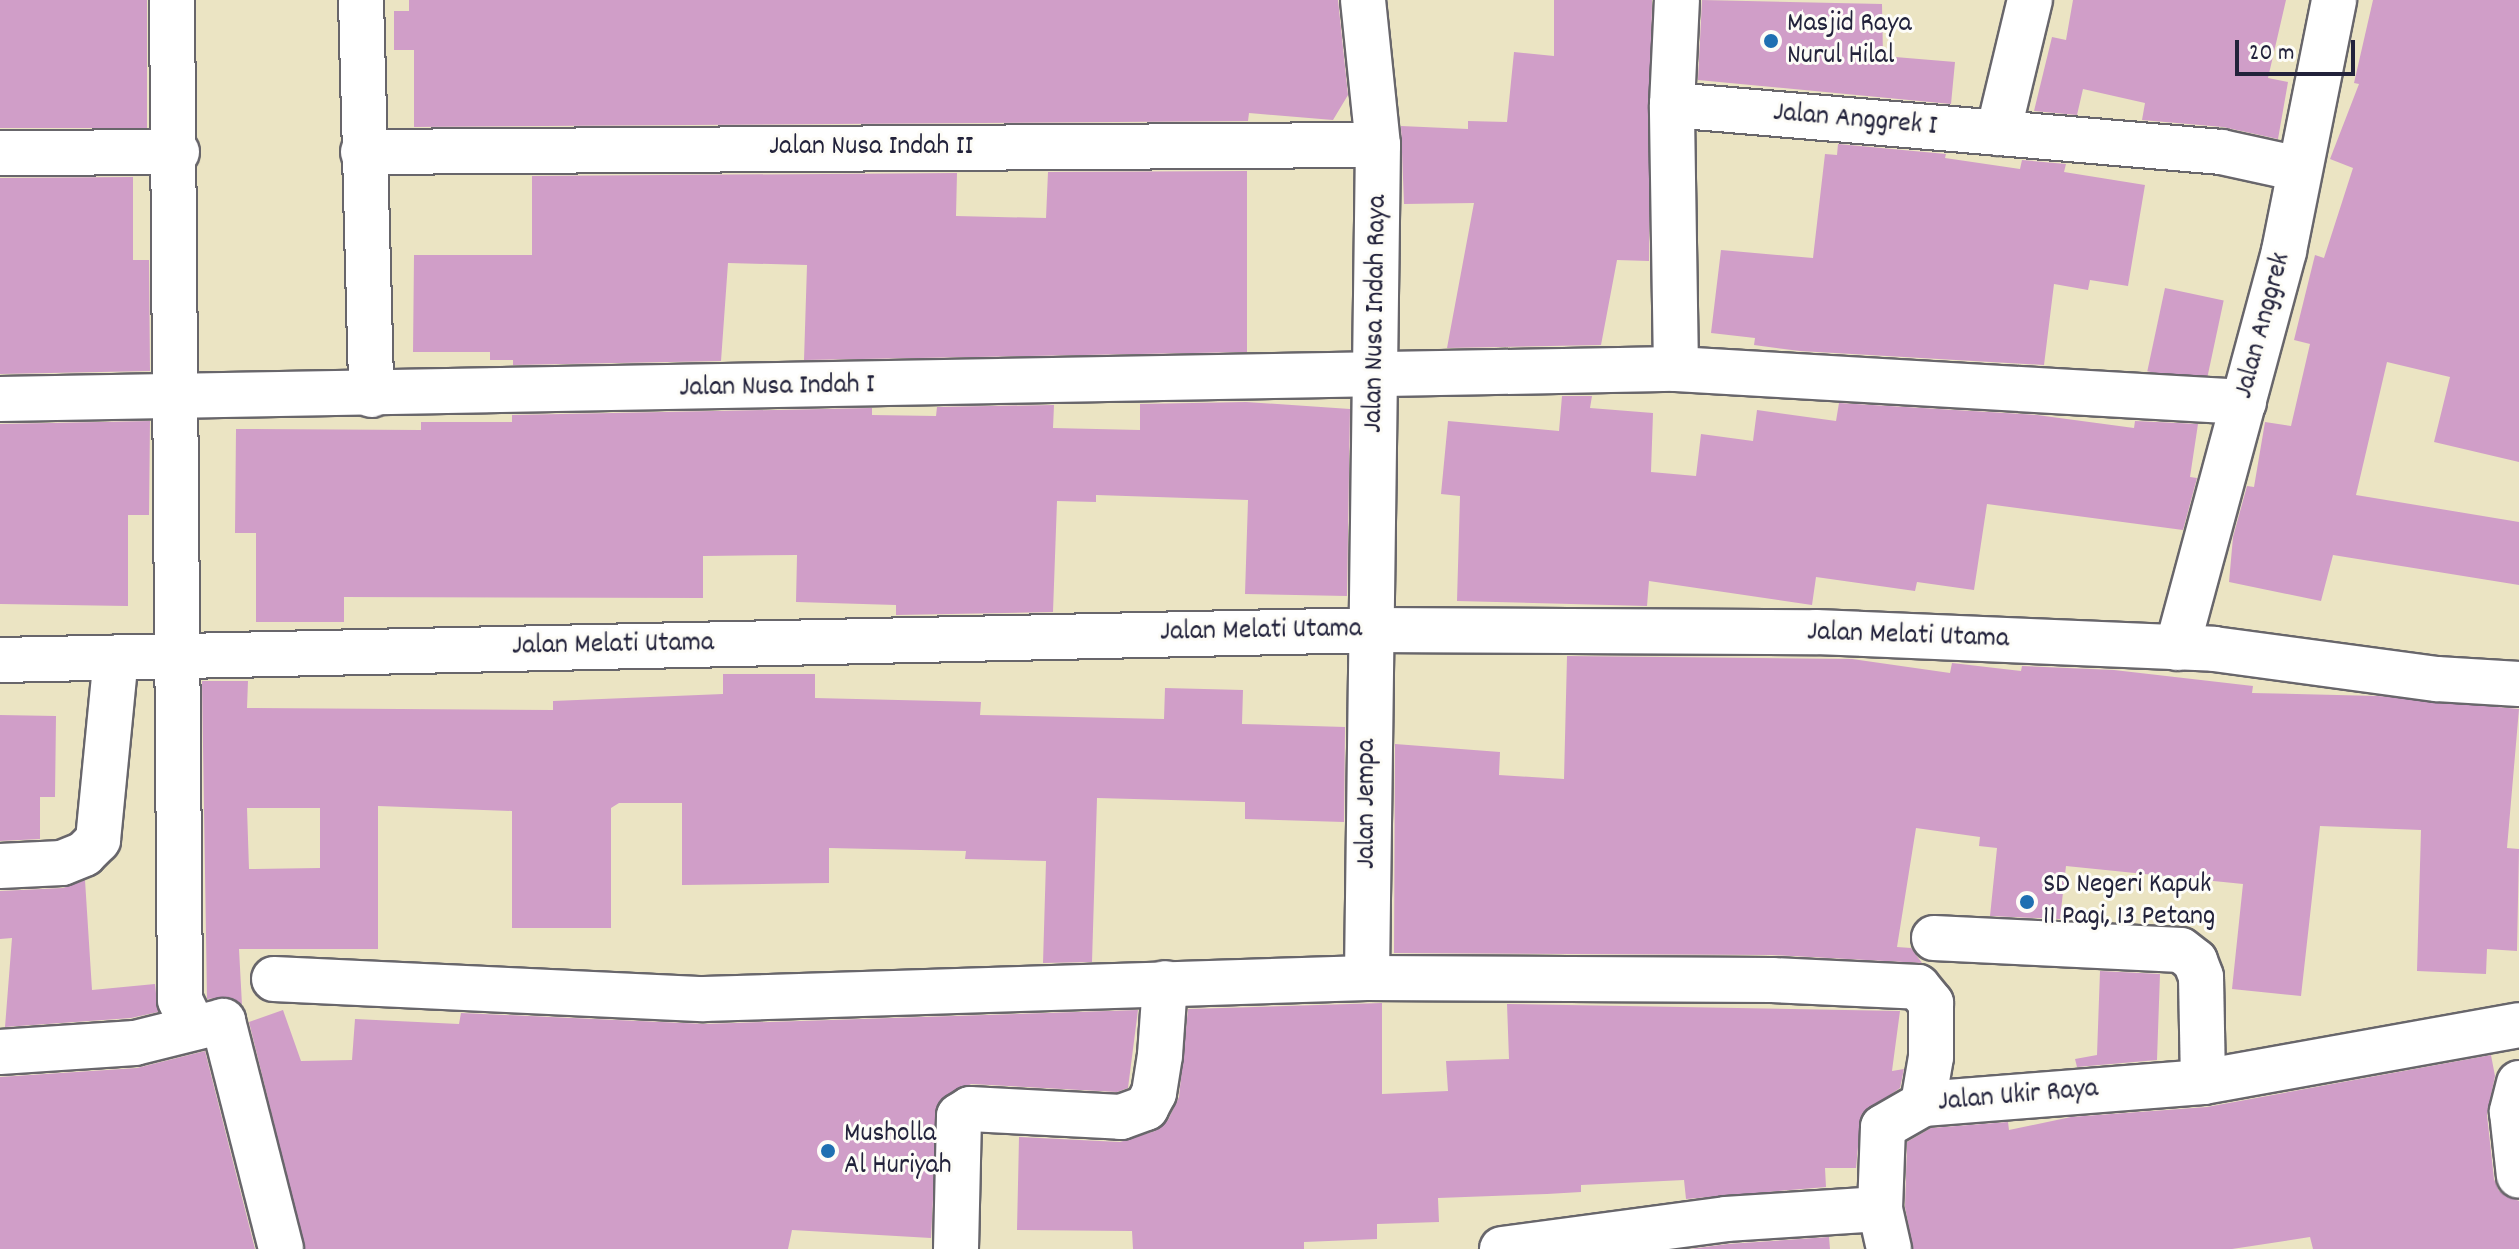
<!DOCTYPE html>
<style>
body{margin:0}
#map{position:relative;width:2519px;height:1249px;overflow:hidden;background:#ebe4c3;font-family:Dekko,sans-serif}
div>[style]{position:absolute}
[style*='--x']{left:calc(var(--x)*1px);top:calc(var(--y)*1px);width:calc(var(--w)*1px);rotate:calc(var(--a)*1deg)}
.building>*{inset:0;background:#d09ec8;transform-origin:0 0}
.roads{filter:drop-shadow(2px 0 #68666b) drop-shadow(-2px 0 #68666b) drop-shadow(0 2px #68666b) drop-shadow(0 -2px #68666b)}
.minor>*{height:44px;margin:-22px;padding:0 22px;transform-origin:22px;border-radius:22px;background:#fff}
.major>*{height:44px;margin:-22px;padding:0 22px;transform-origin:22px;border-radius:22px;background:#fff}
.dots>*{width:22px;height:22px;translate:-50% -50%;box-sizing:border-box;border:4px solid #fdfcf7;border-radius:50%}
span{translate:-50% -50%;white-space:nowrap;text-align:center;line-height:1.15;-webkit-text-stroke:6px #fdfcf7;paint-order:stroke}
.poi-label{font-size:28px;color:#22223b}
.left{translate:0 -50%;text-align:left}
.street-label{font-size:28px;color:#22223b}
.scale{position:absolute;left:2235px;top:40px;width:120px;height:36px;box-sizing:border-box;border:4px solid #22223b;border-top:0;padding-left:10px;font-size:24px;line-height:28px;white-space:nowrap;color:#22223b;-webkit-text-stroke:6px #fdfcf7;paint-order:stroke}
</style>
<div id="map">
<div class="building">
<i style="left:0;top:0;width:147px;height:128px"></i>
<i style="clip-path:polygon(409px 0,1338px 0,1348px 95px,1333px 120px,1249px 113px,1248px 121px,414px 127px,414px 50px,394px 50px,394px 11px,409px 11px)"></i>
<i style="clip-path:polygon(1554px 0,1652px 0,1649px 261px,1617px 260px,1601px 345px,1447px 348px,1474px 203px,1404px 204px,1401px 126px,1468px 129px,1468px 121px,1507px 122px,1514px 52px,1554px 56px)"></i>
<i style="clip-path:polygon(1702px 0,1882px 4px,1883px 56px,1955px 62px,1951px 104px,1698px 80px)"></i>
<i style="clip-path:polygon(2073px 0,2286px 0,2268px 78px,2288px 82px,2278px 139px,2223px 127px,2142px 120px,2145px 103px,2083px 89px,2077px 115px,2034px 111px,2052px 37px,2066px 40px)"></i>
<i style="clip-path:polygon(2373px 0,2519px 0,2519px 462px,2434px 442px,2450px 377px,2387px 362px,2356px 495px,2519px 522px,2519px 585px,2333px 555px,2321px 601px,2229px 582px,2233px 537px,2247px 486px,2254px 487px,2265px 422px,2291px 426px,2310px 344px,2294px 340px,2315px 255px,2324px 258px,2353px 168px,2330px 159px,2359px 84px,2354px 83px)"></i>
<i style="clip-path:polygon(1838px 144px,1946px 154px,1945px 158px,2020px 169px,2022px 160px,2066px 164px,2064px 172px,2145px 185px,2128px 286px,2090px 280px,2088px 290px,2054px 284px,2044px 365px,1800px 351px,1754px 345px,1755px 338px,1711px 333px,1721px 250px,1813px 258px,1825px 154px,1837px 155px)"></i>
<i style="clip-path:polygon(1247px 171px,1247px 352px,804px 360px,807px 265px,728px 263px,721px 361px,513px 365px,513px 360px,490px 360px,490px 352px,413px 352px,414px 255px,532px 255px,532px 176px,957px 173px,956px 216px,1046px 218px,1048px 172px)"></i>
<i style="clip-path:polygon(133px 177px,133px 260px,149px 260px,150px 371px,0 374px,0 178px)"></i>
<i style="left:2165px;top:288px;width:60px;height:85px;rotate:12deg"></i>
<i style="clip-path:polygon(1562px 396px,1592px 396px,1590px 408px,1653px 413px,1651px 472px,1696px 476px,1701px 434px,1753px 441px,1757px 410px,1836px 421px,1839px 403px,2037px 415px,2134px 428px,2135px 421px,2198px 424px,2190px 477px,2197px 478px,2183px 530px,1987px 504px,1974px 590px,1917px 582px,1915px 591px,1816px 577px,1812px 605px,1649px 581px,1647px 606px,1457px 601px,1460px 496px,1441px 494px,1448px 421px,1559px 431px)"></i>
<i style="clip-path:polygon(1246px 402px,1350px 409px,1347px 596px,1245px 594px,1248px 500px,1096px 495px,1096px 502px,1057px 501px,1053px 612px,896px 615px,896px 605px,796px 602px,797px 555px,703px 556px,703px 598px,344px 597px,344px 622px,256px 622px,256px 533px,235px 533px,236px 429px,421px 430px,421px 422px,512px 422px,512px 415px,872px 408px,872px 415px,936px 416px,937px 407px,1054px 405px,1053px 428px,1140px 430px,1140px 404px)"></i>
<i style="clip-path:polygon(150px 421px,149px 515px,128px 515px,128px 606px,0 604px,0 424px)"></i>
<i style="clip-path:polygon(1567px 656px,1852px 659px,1950px 673px,1952px 663px,2021px 671px,2022px 666px,2114px 670px,2253px 686px,2252px 693px,2378px 696px,2519px 709px,2507px 848px,2519px 849px,2517px 951px,2487px 949px,2486px 974px,2417px 971px,2421px 830px,2320px 826px,2301px 996px,2232px 989px,2243px 884px,2066px 866px,2060px 919px,1990px 916px,1997px 848px,1979px 846px,1980px 837px,1916px 828px,1897px 947px,1911px 948px,1922px 963px,1772px 955px,1394px 953px,1395px 744px,1500px 752px,1499px 775px,1564px 779px)"></i>
<i style="clip-path:polygon(evenodd,723px 674px,815px 674px,815px 698px,981px 702px,980px 715px,1164px 719px,1165px 688px,1243px 690px,1242px 724px,1345px 727px,1344px 822px,1245px 819px,1245px 802px,1097px 798px,1092px 962px,1043px 963px,1046px 861px,965px 859px,966px 851px,829px 848px,829px 883px,682px 885px,682px 803px,619px 803px,611px 808px,611px 928px,512px 928px,512px 811px,378px 806px,378px 949px,239px 949px,242px 1005px,229px 997px,207px 999px,202px 681px,248px 681px,247px 708px,553px 710px,553px 701px,723px 694px,723px 674px,247px 808px,320px 808px,320px 868px,249px 869px,247px 808px)"></i>
<i style="clip-path:polygon(0 715px,56px 716px,55px 797px,40px 797px,40px 839px,0 841px)"></i>
<i style="clip-path:polygon(85px 880px,92px 990px,155px 984px,158px 1012px,131px 1018px,5px 1027px,12px 938px,0 939px,0 891px,63px 888px)"></i>
<i style="clip-path:polygon(2100px 971px,2160px 974px,2157px 1060px,2077px 1067px,2075px 1059px,2097px 1055px)"></i>
<i style="clip-path:polygon(1382px 1003px,1382px 1094px,1448px 1091px,1446px 1061px,1509px 1059px,1507px 1004px,1900px 1011px,1892px 1071px,1904px 1069px,1900px 1088px,1861px 1115px,1856px 1168px,1825px 1168px,1826px 1187px,1686px 1199px,1684px 1180px,1581px 1185px,1581px 1192px,1547px 1194px,1438px 1198px,1439px 1222px,1377px 1224px,1377px 1239px,1304px 1242px,1304px 1249px,1133px 1249px,1132px 1231px,1017px 1230px,1019px 1137px,1120px 1142px,1155px 1131px,1168px 1120px,1179px 1097px,1188px 1009px)"></i>
<i style="clip-path:polygon(283px 1010px,301px 1061px,352px 1060px,355px 1019px,459px 1024px,461px 1013px,705px 1024px,1138px 1010px,1128px 1088px,1117px 1092px,971px 1084px,938px 1103px,931px 1238px,792px 1230px,788px 1249px,305px 1249px,249px 1022px)"></i>
<i style="clip-path:polygon(205px 1051px,255px 1249px,0 1249px,0 1077px,137px 1068px)"></i>
<i style="clip-path:polygon(2491px 1055px,2495px 1076px,2487px 1115px,2494px 1179px,2499px 1191px,2519px 1201px,2519px 1249px,2313px 1249px,2310px 1237px,2232px 1249px,1913px 1249px,1905px 1207px,1907px 1142px,1931px 1128px,2008px 1122px,2009px 1130px,2071px 1117px,2207px 1107px)"></i>
<i style="clip-path:polygon(1829px 1237px,1830px 1249px,1690px 1249px,1728px 1244px)"></i>
</div>
<div class="roads">
<div class="minor">
<i style="--x:172;--y:0;--w:1000;--a:89.54"></i>
<i style="--x:180;--y:1000;--w:30;--a:64"></i>
<i style="--x:361;--y:0;--w:395;--a:88.5"></i>
<i style="--x:1363;--y:0;--w:146;--a:84.1"></i>
<i style="--x:1378;--y:145;--w:833;--a:90.76"></i>
<i style="--x:1672;--y:105;--w:105;--a:-87.3"></i>
<i style="--x:1998;--y:133;--w:137;--a:-76.5"></i>
<i style="--x:363;--y:152;--w:1015;--a:-0.4"></i>
<i style="--x:0;--y:153;--w:177;--a:-0.3"></i>
<i style="--x:1676;--y:369;--w:264;--a:-90.9"></i>
<i style="--x:1672;--y:105;--w:551;--a:4.89"></i>
<i style="--x:2221;--y:152;--w:80;--a:12.3"></i>
<i style="--x:0;--y:399;--w:1676;--a:-1.03"></i>
<i style="--x:1676;--y:369;--w:569;--a:3.33"></i>
<i style="--x:2177;--y:648;--w:411;--a:-74.9"></i>
<i style="--x:2284;--y:251;--w:256;--a:-78.7"></i>
<i style="--x:0;--y:660;--w:1371;--a:-1.25"></i>
<i style="--x:1371;--y:630;--w:445;--a:0.3"></i>
<i style="--x:1816;--y:632;--w:398;--a:2.4"></i>
<i style="--x:2214;--y:649;--w:225;--a:7.7"></i>
<i style="--x:2437;--y:679;--w:82;--a:3.5"></i>
<i style="--x:0;--y:866;--w:62;--a:-2.8"></i>
<i style="--x:62;--y:863;--w:24;--a:-22"></i>
<i style="--x:84;--y:854;--w:20;--a:-45"></i>
<i style="--x:98;--y:840;--w:183;--a:-84.4"></i>
<i style="--x:1934;--y:938;--w:247;--a:2.8"></i>
<i style="--x:2181;--y:950;--w:18;--a:38"></i>
<i style="--x:2195;--y:961;--w:17;--a:69"></i>
<i style="--x:2201;--y:977;--w:105;--a:88.9"></i>
<i style="--x:274;--y:979;--w:430;--a:2.7"></i>
<i style="--x:704;--y:999;--w:663;--a:-1.81"></i>
<i style="--x:1367;--y:978;--w:405;--a:0.3"></i>
<i style="--x:1772;--y:980;--w:146;--a:2.7"></i>
<i style="--x:1918;--y:987;--w:21;--a:51"></i>
<i style="--x:1931;--y:1003;--w:54;--a:90"></i>
<i style="--x:1931;--y:1057;--w:48;--a:99.7"></i>
<i style="--x:0;--y:1052;--w:135;--a:-3.8"></i>
<i style="--x:135;--y:1043;--w:91;--a:-14"></i>
<i style="--x:223;--y:1021;--w:235;--a:75.7"></i>
<i style="--x:1880;--y:1209;--w:41;--a:77.3"></i>
<i style="--x:956;--y:1249;--w:133;--a:-88.7"></i>
<i style="--x:959;--y:1116;--w:13;--a:-32"></i>
<i style="--x:970;--y:1109;--w:151;--a:3"></i>
<i style="--x:1121;--y:1117;--w:27;--a:-20"></i>
<i style="--x:1146;--y:1108;--w:17;--a:-62"></i>
<i style="--x:1154;--y:1093;--w:38;--a:-81"></i>
<i style="--x:1160;--y:1055;--w:72;--a:-86"></i>
<i style="--x:1502;--y:1249;--w:226;--a:-7.6"></i>
<i style="--x:1726;--y:1219;--w:154;--a:-3.7"></i>
<i style="--x:1880;--y:1209;--w:82;--a:-87.9"></i>
<i style="--x:1883;--y:1127;--w:46;--a:-29.9"></i>
<i style="--x:1923;--y:1104;--w:281;--a:-4.5"></i>
<i style="--x:2203;--y:1082;--w:321;--a:-10.2"></i>
</div>
<div class="major">
<i style="--x:2519;--y:1083;--w:30;--a:104"></i>
<i style="--x:2512;--y:1112;--w:64;--a:83.8"></i>
</div>
</div>
<div class="dots">
<i style="left:1771px;top:41px;background:#1f6fb2"></i>
<i style="left:2027px;top:902px;background:#1f6fb2"></i>
<i style="left:828px;top:1151px;background:#1f6fb2"></i>
</div>
<div class="poi-label">
<span class="left" style="left:1787px;top:41px">Masjid Raya<br>Nurul Hilal</span>
<span class="left" style="left:2043px;top:902px">SD Negeri Kapuk<br>11 Pagi, 13 Petang</span>
<span class="left" style="left:844px;top:1151px">Musholla<br>Al Huriyah</span>
</div>
<div class="street-label">
<span style="left:1855px;top:121px;rotate:5deg">Jalan Anggrek I</span>
<span style="left:871px;top:148px">Jalan Nusa Indah II</span>
<span style="left:1377px;top:314px;rotate:-89deg">Jalan Nusa Indah Raya</span>
<span style="left:2264px;top:326px;rotate:-75deg">Jalan Anggrek</span>
<span style="left:777px;top:388px;rotate:-1deg">Jalan Nusa Indah I</span>
<span style="left:1261px;top:632px;rotate:-1deg">Jalan Melati Utama</span>
<span style="left:1908px;top:637px;rotate:2deg">Jalan Melati Utama</span>
<span style="left:613px;top:646px;rotate:-1deg">Jalan Melati Utama</span>
<span style="left:1368px;top:804px;rotate:-90deg">Jalan Jempa</span>
<span style="left:2018px;top:1097px;rotate:-5deg">Jalan Ukir Raya</span>
</div>
<div class="scale">20 m</div>
</div>
